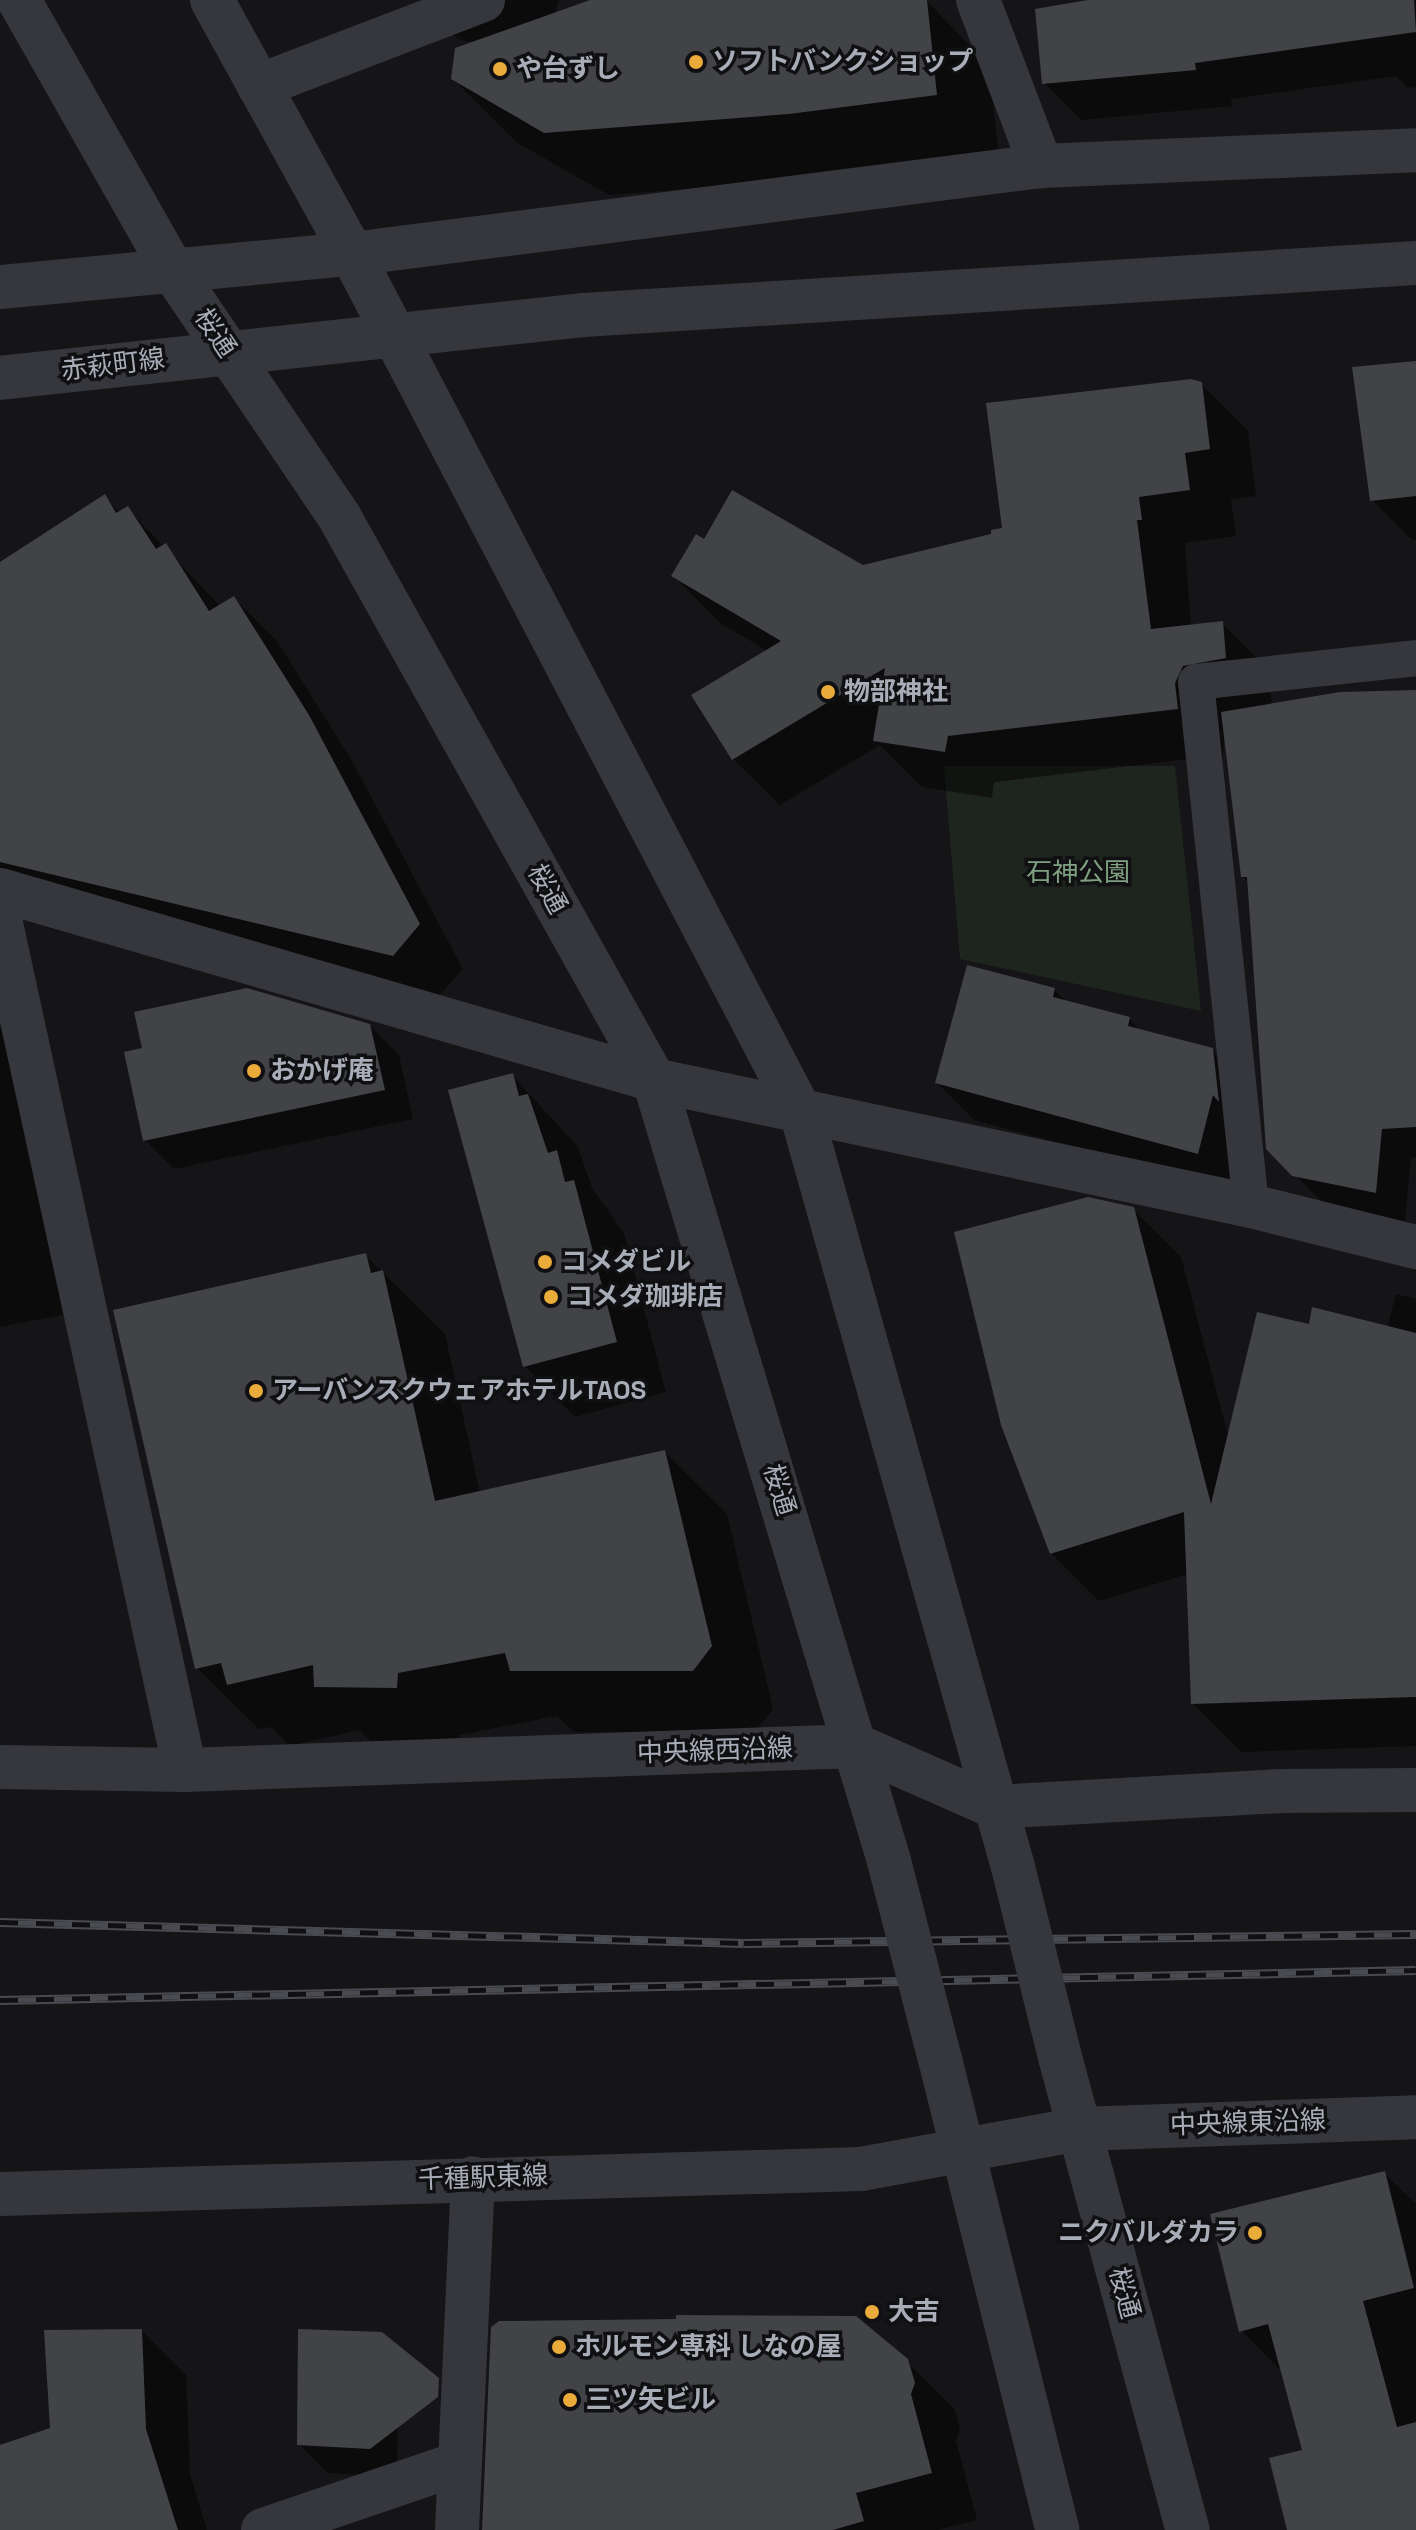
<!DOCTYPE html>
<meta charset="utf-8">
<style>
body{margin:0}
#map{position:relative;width:1416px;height:2530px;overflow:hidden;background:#151517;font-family:"Space Grotesk","Noto Sans JP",sans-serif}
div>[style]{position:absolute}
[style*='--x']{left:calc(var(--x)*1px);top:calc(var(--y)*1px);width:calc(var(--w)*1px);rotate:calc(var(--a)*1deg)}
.green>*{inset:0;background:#1e251e}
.shadow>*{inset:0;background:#0007}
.building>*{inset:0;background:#424347}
.service>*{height:36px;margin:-18px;padding:0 18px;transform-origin:18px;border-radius:18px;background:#36373c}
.minor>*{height:44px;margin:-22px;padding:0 22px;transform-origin:22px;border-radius:22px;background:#36373c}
.tertiary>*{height:44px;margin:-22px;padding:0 22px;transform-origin:22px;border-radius:22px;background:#36373c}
.rail>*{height:9px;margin-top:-4.5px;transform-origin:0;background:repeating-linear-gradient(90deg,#101012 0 18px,#494b51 0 36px);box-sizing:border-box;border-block:2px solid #494b51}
.tertiary-bridge>*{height:44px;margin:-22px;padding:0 22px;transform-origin:22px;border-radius:22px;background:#36373c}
.dots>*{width:22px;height:22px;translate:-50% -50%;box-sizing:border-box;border:4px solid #101012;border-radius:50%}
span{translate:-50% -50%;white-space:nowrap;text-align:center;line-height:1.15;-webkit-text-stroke:7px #101012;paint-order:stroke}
.poi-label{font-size:26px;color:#a8adb7;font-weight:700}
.left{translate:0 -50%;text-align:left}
.right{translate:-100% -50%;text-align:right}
.street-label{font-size:26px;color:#a8adb7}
.park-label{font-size:26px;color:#7fa181}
</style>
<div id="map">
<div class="green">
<i style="clip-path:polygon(944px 766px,1175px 766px,1201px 1011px,960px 959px)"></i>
</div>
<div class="shadow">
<i style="clip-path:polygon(419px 0,559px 0,555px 14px,596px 0,926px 0,989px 66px,999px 158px,854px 176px,609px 195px,516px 142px,453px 79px,474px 43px,458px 39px)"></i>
<i style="clip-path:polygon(1090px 0,1416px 0,1416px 87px,1408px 88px,1396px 76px,1231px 99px,1232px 106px,1081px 120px,1044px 83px)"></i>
<i style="clip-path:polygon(1416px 363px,1416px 540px,1412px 540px,1372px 500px)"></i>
<i style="clip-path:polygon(1201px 384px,1248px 431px,1256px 496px,1231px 499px,1236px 536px,1185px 543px,1191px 627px,1222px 623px,1269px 670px,1272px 706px,1416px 691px,1416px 1157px,1411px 1158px,1405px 1221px,1324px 1204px,1268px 1148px,1250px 883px,1243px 876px,1225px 723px,1223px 755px,994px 782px,992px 798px,922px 787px,880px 745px,780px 805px,733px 759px,768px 651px,720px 623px,674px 576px,704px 541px,863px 567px,993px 536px)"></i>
<i style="clip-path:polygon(104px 497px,120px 513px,127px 508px,220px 606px,234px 598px,277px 641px,352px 761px,463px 969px,437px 998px,0 876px,0 564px)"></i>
<i style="clip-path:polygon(1054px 990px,1067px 1002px,1129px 1019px,1142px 1032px,1212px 1050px,1250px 1088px,1235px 1190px,974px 1120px,937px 1083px)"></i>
<i style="clip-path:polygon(0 1017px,77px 1312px,0 1327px)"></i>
<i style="clip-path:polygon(369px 1025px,399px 1055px,413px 1119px,174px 1169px,145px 1140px)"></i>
<i style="clip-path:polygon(512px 1075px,578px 1147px,592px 1188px,624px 1233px,666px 1392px,575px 1417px,525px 1366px)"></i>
<i style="clip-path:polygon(1133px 1209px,1181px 1257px,1229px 1439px,1310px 1326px,1387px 1328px,1396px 1294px,1416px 1299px,1416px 1746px,1241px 1752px,1193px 1704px,1188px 1574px,1099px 1601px,1051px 1553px)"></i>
<i style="clip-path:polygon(365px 1255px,445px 1334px,480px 1493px,665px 1452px,727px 1514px,773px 1709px,755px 1732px,574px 1732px,557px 1716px,459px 1735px,458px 1749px,378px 1748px,359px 1730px,290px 1746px,271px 1727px,259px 1729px,197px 1668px)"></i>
<i style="clip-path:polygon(1384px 2173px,1416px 2204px,1416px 2530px,1289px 2530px,1305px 2451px,1283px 2373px,1241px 2330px)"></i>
<i style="clip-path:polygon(142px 2331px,186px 2375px,190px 2474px,207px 2530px,0 2530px,0 2447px,52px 2429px)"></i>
<i style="clip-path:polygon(398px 2363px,397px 2477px,328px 2473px,299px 2444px)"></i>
<i style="clip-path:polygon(908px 2363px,955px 2410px,960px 2430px,956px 2441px,977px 2520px,938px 2530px,483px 2530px)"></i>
</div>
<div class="building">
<i style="clip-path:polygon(590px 0,927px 0,937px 95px,789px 114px,544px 133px,451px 79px,455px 48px)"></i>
<i style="clip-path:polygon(1088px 0,1414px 0,1416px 32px,1195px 63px,1196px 70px,1042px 84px,1035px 9px)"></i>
<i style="clip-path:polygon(1416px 361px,1416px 496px,1370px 501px,1352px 367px)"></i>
<i style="clip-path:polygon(1191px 379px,1202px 382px,1210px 449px,1185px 453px,1190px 490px,1139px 497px,1142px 520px,1137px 520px,1151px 629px,1223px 621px,1226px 658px,1183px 666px,1175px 683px,1178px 709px,948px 736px,945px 752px,873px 741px,885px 668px,732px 760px,691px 695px,781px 641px,671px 576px,696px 534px,704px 539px,732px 490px,863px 565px,991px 534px,991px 530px,1002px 528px,986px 403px)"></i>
<i style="clip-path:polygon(105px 494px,116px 513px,128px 506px,156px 549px,166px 543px,209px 611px,234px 596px,309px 715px,420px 924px,393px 956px,0 862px,0 562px)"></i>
<i style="clip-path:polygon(1416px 690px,1416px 1127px,1382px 1129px,1376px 1193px,1292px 1176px,1266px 1149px,1247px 877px,1241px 877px,1221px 712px,1340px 692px)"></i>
<i style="clip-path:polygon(967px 965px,1055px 988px,1053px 997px,1130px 1017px,1128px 1026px,1213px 1048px,1219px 1102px,1213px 1095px,1198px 1154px,935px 1083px)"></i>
<i style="clip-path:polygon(247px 988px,370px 1024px,385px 1090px,143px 1141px,124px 1052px,142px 1048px,134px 1012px)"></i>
<i style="clip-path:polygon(513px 1073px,519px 1096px,528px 1094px,548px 1153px,557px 1150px,565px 1182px,574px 1180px,617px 1342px,523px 1367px,448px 1090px)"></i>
<i style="clip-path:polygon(1088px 1197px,1134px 1207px,1211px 1504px,1257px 1312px,1309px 1324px,1312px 1307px,1416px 1333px,1416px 1697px,1191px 1704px,1184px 1512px,1050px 1554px,1001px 1425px,954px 1232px)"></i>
<i style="clip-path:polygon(366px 1253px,371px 1273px,383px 1270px,435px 1501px,665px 1450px,712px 1646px,693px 1671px,510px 1671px,505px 1653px,398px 1673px,397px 1688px,314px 1687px,313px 1665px,227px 1685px,221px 1663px,195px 1669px,113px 1310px)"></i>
<i style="clip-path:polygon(1385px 2171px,1414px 2288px,1363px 2301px,1397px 2427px,1416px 2422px,1416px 2530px,1287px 2530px,1269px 2458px,1302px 2450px,1268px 2324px,1239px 2332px,1210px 2214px)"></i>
<i style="clip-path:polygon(676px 2315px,856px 2316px,908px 2359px,915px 2383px,911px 2394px,932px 2473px,856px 2493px,864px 2521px,833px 2530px,482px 2530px,491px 2327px,499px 2321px,676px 2319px)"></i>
<i style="clip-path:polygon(142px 2329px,146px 2429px,178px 2530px,0 2530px,0 2445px,50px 2428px,44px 2330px)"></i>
<i style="clip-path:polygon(298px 2329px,382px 2332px,439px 2378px,438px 2397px,370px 2449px,297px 2445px)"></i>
</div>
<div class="service">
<i style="--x:1251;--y:1206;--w:527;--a:-95.99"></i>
<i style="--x:1196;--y:682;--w:221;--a:-6.2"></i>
</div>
<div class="minor">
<i style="--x:978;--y:0;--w:178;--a:69.2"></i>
<i style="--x:259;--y:86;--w:240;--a:-21"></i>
<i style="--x:0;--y:890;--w:681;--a:16.2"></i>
<i style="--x:654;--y:1080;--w:610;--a:11.92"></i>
<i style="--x:1251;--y:1206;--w:170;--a:14"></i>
<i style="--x:0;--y:919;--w:871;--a:77.74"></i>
<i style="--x:0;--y:1767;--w:185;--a:0.9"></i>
<i style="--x:185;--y:1770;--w:672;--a:-2.05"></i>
<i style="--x:857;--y:1746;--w:151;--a:23.8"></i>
<i style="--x:995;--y:1807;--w:288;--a:-3.2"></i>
<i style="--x:1283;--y:1791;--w:133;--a:-0.4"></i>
<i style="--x:1080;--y:2129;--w:336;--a:-2"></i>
<i style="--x:263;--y:2530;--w:208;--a:-18.8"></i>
<i style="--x:457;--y:2530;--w:352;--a:-87.4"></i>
</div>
<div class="tertiary">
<i style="--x:19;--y:0;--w:308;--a:60.4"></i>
<i style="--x:171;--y:268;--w:302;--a:55.9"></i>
<i style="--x:340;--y:518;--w:644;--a:60.81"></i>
<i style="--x:654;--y:1080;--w:816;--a:73.25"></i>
<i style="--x:212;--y:0;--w:290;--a:61.1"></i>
<i style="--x:352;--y:254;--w:972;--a:62.41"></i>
<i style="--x:802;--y:1115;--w:781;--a:74.33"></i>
<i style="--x:0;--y:287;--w:354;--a:-5.4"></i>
<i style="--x:352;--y:254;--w:695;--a:-7.28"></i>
<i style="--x:1041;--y:166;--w:375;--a:-2.4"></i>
<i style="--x:0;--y:378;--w:586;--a:-6.17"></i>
<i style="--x:583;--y:315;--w:835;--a:-3.57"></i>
<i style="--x:1060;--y:2057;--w:490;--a:74.9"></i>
<i style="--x:940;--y:2059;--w:485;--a:76"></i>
<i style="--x:0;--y:2194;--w:861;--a:-1.66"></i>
<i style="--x:861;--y:2169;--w:223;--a:-10.4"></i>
</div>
<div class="rail">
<i style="--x:0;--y:1922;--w:744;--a:1.62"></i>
<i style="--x:744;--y:1943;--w:672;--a:-0.77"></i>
<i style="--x:0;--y:2000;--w:1416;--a:-1.21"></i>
</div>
<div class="tertiary-bridge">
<i style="--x:889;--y:1861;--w:204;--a:75.6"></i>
<i style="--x:1013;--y:1867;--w:196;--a:76.1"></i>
</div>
<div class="dots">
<i style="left:696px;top:62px;background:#eaab3a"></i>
<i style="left:500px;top:69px;background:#eaab3a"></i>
<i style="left:828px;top:692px;background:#eaab3a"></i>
<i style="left:254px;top:1071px;background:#eaab3a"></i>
<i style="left:545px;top:1262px;background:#eaab3a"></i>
<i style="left:551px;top:1297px;background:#eaab3a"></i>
<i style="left:256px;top:1391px;background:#eaab3a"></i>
<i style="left:1255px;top:2233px;background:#eaab3a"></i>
<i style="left:872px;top:2312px;background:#eaab3a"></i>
<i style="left:559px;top:2347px;background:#eaab3a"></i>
<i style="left:570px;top:2400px;background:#eaab3a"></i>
</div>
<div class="poi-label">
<span class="left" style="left:712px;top:62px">ソフトバンクショップ</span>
<span class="left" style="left:516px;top:69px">や台ずし</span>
<span class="left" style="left:844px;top:692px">物部神社</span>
<span class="left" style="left:270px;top:1071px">おかげ庵</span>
<span class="left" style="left:561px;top:1262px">コメダビル</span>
<span class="left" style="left:567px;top:1297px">コメダ珈琲店</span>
<span class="left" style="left:272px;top:1391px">アーバンスクウェアホテルTAOS</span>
<span class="right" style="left:1239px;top:2233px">ニクバルダカラ</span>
<span class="left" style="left:888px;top:2312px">大吉</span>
<span class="left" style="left:575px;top:2347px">ホルモン専科 しなの屋</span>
<span class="left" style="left:586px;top:2400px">三ツ矢ビル</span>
</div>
<div class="street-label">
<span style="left:215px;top:333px;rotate:56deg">桜通</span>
<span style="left:113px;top:365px;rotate:-7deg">赤萩町線</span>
<span style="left:547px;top:889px;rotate:61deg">桜通</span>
<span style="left:779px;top:1490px;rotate:73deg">桜通</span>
<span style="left:715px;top:1751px;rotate:-2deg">中央線西沿線</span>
<span style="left:1248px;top:2123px;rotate:-2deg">中央線東沿線</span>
<span style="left:483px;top:2178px;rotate:-2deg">千種駅東線</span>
<span style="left:1124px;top:2293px;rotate:75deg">桜通</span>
</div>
<div class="park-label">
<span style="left:1078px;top:873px">石神公園</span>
</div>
</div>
